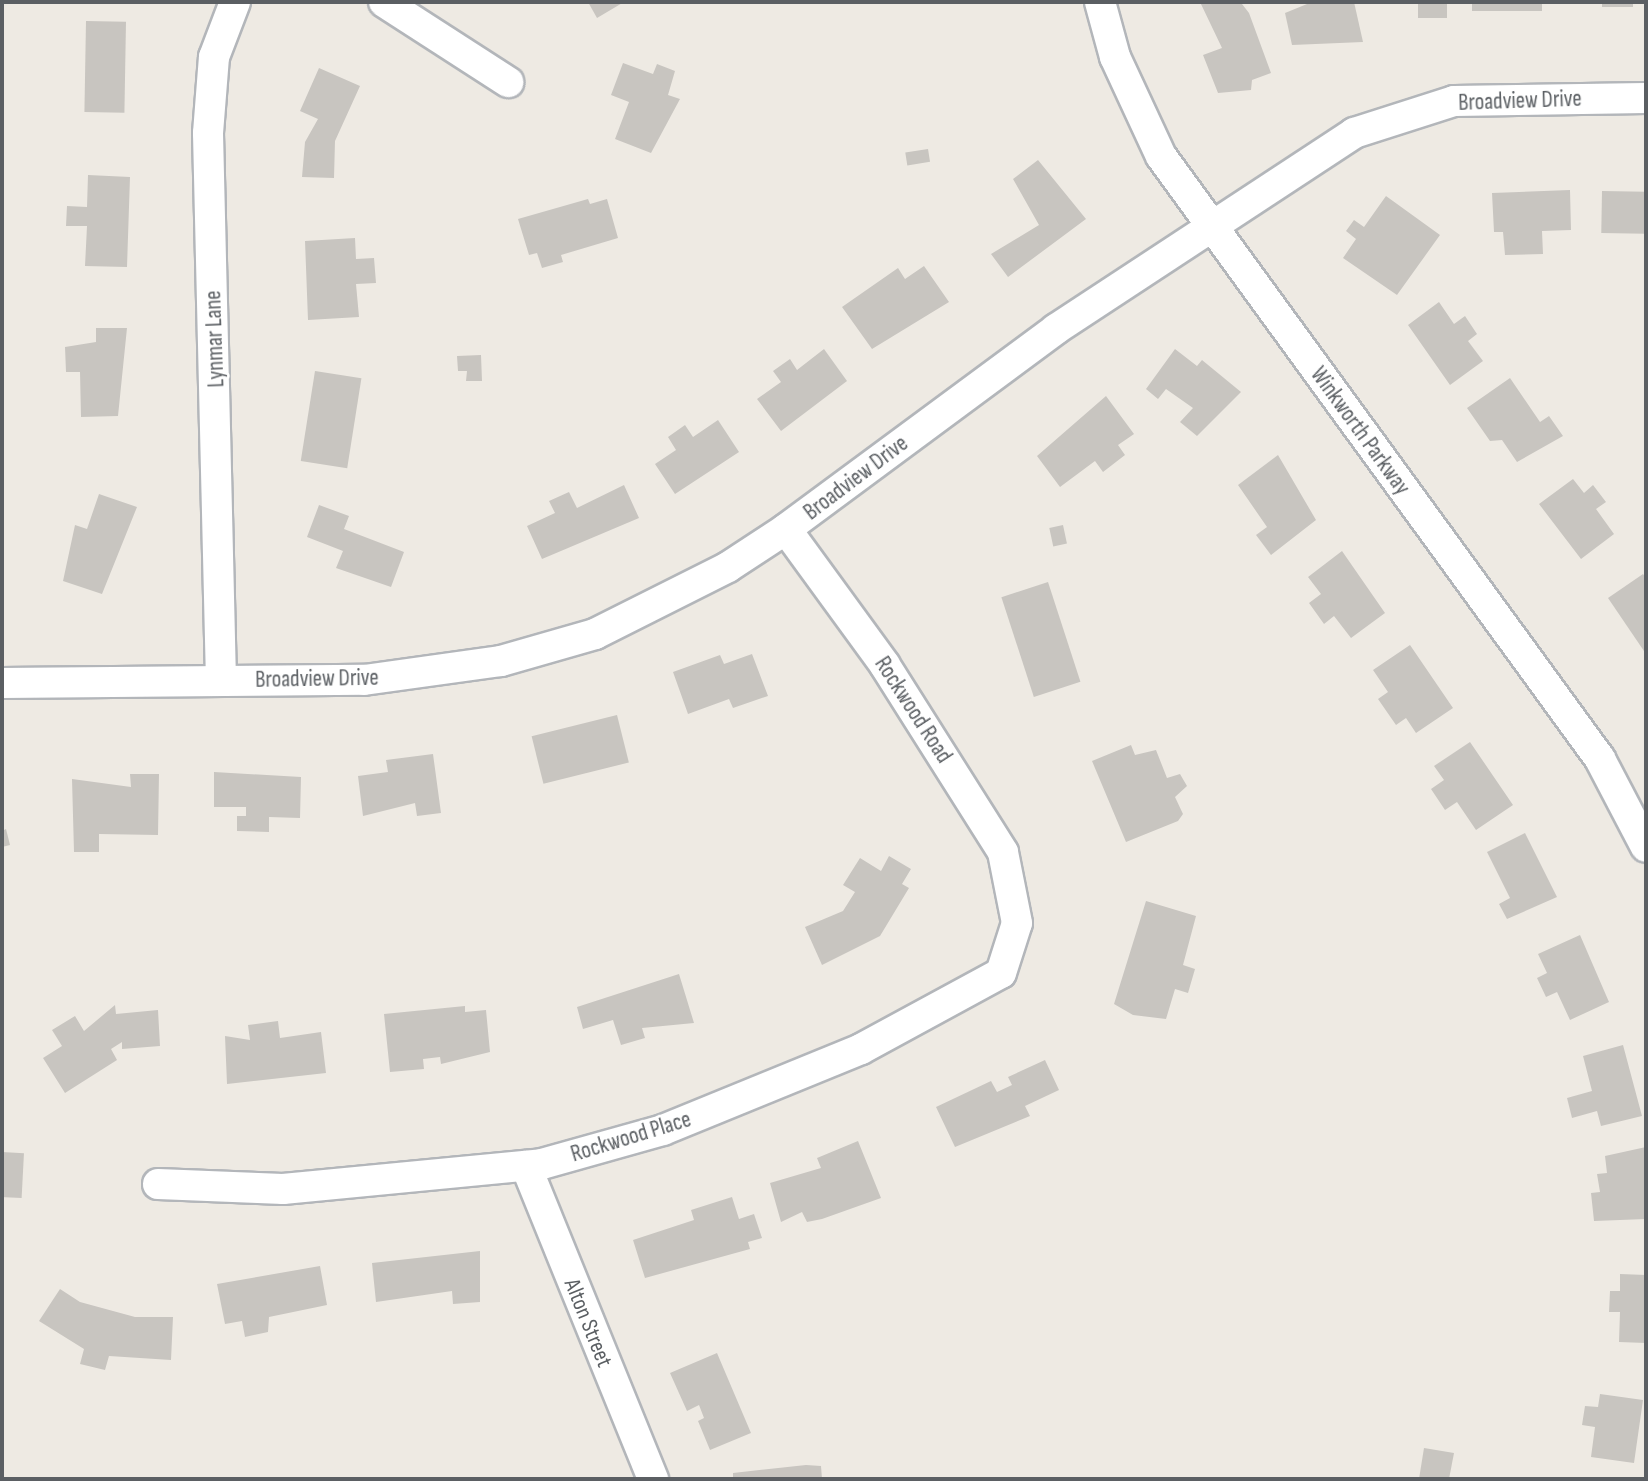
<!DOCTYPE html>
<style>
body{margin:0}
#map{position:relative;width:1648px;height:1481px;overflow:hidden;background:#eeeae3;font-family:"Sofia Sans Condensed",sans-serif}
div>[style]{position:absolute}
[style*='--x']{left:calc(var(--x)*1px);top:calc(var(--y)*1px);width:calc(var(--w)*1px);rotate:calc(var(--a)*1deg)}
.building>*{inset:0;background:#c8c5c0;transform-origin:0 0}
.roads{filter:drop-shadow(2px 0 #b3b6ba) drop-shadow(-2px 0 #b3b6ba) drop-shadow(0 2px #b3b6ba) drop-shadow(0 -2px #b3b6ba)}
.minor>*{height:30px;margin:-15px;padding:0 15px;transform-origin:15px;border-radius:15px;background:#fff}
span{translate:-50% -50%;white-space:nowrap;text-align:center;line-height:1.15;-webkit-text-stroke:5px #fff;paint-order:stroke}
.street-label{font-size:23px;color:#5b5f63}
.frame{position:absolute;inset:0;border:4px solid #5b5f63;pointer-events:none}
</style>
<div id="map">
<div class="building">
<i style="clip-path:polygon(588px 2px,624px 2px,597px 18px)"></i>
<i style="clip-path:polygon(1200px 2px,1242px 4px,1249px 13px,1271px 73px,1252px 80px,1251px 90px,1218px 93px,1203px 55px,1222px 48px)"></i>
<i style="clip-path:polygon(1312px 2px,1354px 2px,1363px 42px,1292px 45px,1285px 13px)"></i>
<i style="left:1418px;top:2px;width:29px;height:16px"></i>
<i style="left:1472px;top:2px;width:70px;height:9px"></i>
<i style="left:1602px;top:2px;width:31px;height:5px"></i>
<i style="left:86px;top:21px;width:40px;height:91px;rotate:1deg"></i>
<i style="clip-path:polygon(623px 63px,653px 74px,657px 64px,675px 71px,668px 95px,680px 99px,651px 153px,615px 139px,629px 102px,611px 95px)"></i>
<i style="clip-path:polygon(319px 68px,360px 86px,335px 141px,334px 178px,302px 177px,305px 142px,318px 119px,300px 111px)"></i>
<i style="left:928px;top:149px;width:13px;height:23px;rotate:81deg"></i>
<i style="clip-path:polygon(1038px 160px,1086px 219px,1008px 277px,991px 254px,1039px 225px,1013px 179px)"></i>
<i style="clip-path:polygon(88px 175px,130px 177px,127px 267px,85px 266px,87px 226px,66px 226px,67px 206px,87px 207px)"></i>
<i style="clip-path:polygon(1570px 190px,1571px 230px,1542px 231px,1543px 254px,1505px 255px,1503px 232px,1494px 232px,1492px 193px)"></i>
<i style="left:1602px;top:191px;width:44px;height:42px;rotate:1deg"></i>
<i style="clip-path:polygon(1386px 196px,1440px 235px,1397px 295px,1343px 258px,1356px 239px,1346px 231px,1354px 220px,1364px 227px)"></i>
<i style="clip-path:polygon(588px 199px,590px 204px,607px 199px,618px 238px,561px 255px,563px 262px,542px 268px,537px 253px,529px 255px,518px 219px)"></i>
<i style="clip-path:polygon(355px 238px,356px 259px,374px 258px,376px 283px,356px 284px,359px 317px,308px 320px,305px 241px)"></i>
<i style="clip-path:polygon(924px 266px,949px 302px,872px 349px,842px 307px,898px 268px,905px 279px)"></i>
<i style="clip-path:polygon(1439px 302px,1454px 324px,1465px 316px,1477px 334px,1468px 341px,1483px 361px,1450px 385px,1408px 325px)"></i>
<i style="clip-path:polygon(96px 328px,127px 328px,118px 416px,81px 417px,80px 372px,66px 372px,65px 347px,96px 342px)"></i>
<i style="clip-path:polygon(824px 349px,847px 381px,781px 431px,757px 399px,781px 382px,773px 371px,790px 359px,797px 370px)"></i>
<i style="clip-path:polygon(1175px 349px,1197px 366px,1202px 360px,1241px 392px,1197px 436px,1180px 422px,1193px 408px,1166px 389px,1158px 399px,1146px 389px)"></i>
<i style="clip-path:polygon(481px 355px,482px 381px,466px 381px,467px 371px,458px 371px,457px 356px)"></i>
<i style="left:315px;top:371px;width:47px;height:91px;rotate:9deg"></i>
<i style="clip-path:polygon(1510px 378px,1540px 422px,1549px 416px,1563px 436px,1517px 462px,1502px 440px,1490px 441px,1467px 408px)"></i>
<i style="clip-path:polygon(1106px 396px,1134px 434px,1118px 445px,1125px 455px,1103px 472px,1095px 461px,1060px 487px,1037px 456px)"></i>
<i style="clip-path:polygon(718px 420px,739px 452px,675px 494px,655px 464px,676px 450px,668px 437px,685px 425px,693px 437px)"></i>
<i style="clip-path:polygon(1278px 455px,1316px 520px,1271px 555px,1256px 535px,1267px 527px,1238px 485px)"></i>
<i style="clip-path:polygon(1573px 479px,1584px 493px,1593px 485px,1606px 502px,1596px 509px,1614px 534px,1581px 559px,1539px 504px)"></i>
<i style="clip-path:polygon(624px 485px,639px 518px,542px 559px,527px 526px,555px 513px,549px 501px,569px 492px,577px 508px)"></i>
<i style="clip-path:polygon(99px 494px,137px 507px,102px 594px,63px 581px,75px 525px,87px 529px)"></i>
<i style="clip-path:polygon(319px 505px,349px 516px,344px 529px,404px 552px,391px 587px,336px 568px,343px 551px,307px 537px)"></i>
<i style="left:1063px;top:525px;width:19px;height:14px;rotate:78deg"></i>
<i style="clip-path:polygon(1342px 551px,1385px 613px,1351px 638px,1334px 616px,1324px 624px,1309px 603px,1321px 594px,1308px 577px)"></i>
<i style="clip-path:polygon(1643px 574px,1646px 578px,1646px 654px,1608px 598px)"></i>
<i style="left:1048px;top:582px;width:105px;height:49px;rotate:72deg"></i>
<i style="clip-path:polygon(1410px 645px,1453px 708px,1416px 733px,1406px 718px,1396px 725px,1378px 699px,1388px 692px,1373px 670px)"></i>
<i style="clip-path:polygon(752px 654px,768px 696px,733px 708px,729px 699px,688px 714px,673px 672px,720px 655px,724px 664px)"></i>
<i style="left:617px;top:715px;width:49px;height:88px;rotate:76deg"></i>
<i style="clip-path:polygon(1470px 742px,1513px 805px,1476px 830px,1457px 802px,1445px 810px,1431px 789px,1444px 780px,1434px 766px)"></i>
<i style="clip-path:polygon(1131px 745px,1135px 755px,1156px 750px,1167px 778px,1180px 774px,1187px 786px,1175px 797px,1183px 814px,1178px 821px,1126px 842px,1092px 761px)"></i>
<i style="clip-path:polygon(433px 754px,441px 813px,417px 816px,415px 803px,363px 816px,358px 776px,388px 772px,386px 760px)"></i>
<i style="clip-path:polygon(214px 772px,301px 777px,300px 818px,269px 817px,269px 832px,237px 831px,237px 816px,246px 816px,246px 807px,214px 807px)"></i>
<i style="clip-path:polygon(130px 774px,159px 774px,158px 835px,99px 834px,99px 852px,74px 852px,72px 779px,131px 787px)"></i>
<i style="clip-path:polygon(6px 829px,10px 845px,2px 847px,2px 831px)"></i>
<i style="clip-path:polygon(1525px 833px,1557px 897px,1507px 919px,1499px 904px,1510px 898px,1487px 852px)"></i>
<i style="clip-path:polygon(889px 856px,911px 869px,902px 884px,909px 888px,880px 936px,822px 965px,805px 927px,843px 911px,855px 892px,843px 885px,860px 858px,881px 871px)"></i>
<i style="clip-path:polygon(1146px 901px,1196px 916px,1183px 965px,1195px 969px,1188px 993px,1175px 989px,1166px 1019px,1133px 1015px,1114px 1004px)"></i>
<i style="clip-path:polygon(1580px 935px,1609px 1002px,1570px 1020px,1557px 992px,1546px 997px,1537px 978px,1547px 973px,1538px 954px)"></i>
<i style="clip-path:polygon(679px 974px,694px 1023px,642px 1028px,645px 1038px,621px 1045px,613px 1020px,583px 1029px,577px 1007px)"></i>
<i style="clip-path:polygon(115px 1005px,116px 1014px,158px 1010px,160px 1046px,122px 1049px,122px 1042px,111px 1049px,117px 1060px,65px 1093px,43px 1058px,62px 1046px,52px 1030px,75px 1016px,84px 1031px)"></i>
<i style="clip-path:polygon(465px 1006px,465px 1012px,486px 1010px,490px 1052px,441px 1064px,440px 1057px,423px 1059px,424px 1069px,390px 1072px,384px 1014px)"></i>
<i style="clip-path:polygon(278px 1021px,280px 1038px,321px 1032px,326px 1073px,227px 1084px,225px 1036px,250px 1040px,248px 1025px)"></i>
<i style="clip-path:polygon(1623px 1045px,1642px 1116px,1601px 1126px,1597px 1111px,1572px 1118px,1567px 1098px,1592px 1091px,1583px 1056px)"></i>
<i style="clip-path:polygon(1045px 1060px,1059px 1090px,1025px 1106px,1030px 1116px,955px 1147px,936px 1107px,991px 1081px,997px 1092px,1012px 1085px,1008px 1077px)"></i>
<i style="clip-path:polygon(858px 1141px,881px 1198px,822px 1219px,807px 1222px,802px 1212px,781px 1222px,770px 1183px,821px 1168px,817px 1158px)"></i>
<i style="clip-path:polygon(1646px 1147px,1646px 1219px,1594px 1221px,1591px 1193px,1600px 1192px,1597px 1174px,1607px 1173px,1605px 1156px)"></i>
<i style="left:2px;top:1152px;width:22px;height:45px;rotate:3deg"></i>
<i style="clip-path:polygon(732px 1197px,739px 1219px,754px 1214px,762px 1238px,748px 1242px,750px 1249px,645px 1278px,633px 1240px,694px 1220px,691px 1210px)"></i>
<i style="clip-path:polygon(480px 1251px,480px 1302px,453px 1304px,452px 1291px,376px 1302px,372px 1263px)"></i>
<i style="clip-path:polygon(320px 1266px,327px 1305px,269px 1317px,268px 1332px,245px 1337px,242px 1321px,225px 1324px,217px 1284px)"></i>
<i style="clip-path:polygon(1620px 1274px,1646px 1275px,1646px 1343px,1619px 1342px,1620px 1312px,1609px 1312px,1610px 1291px,1620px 1291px)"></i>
<i style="clip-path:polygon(60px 1289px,80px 1302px,135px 1317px,173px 1317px,171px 1360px,109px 1356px,105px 1370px,80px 1364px,84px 1349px,39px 1321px)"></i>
<i style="clip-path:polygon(717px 1353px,751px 1433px,710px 1450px,698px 1421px,704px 1418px,699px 1405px,687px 1411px,670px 1373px)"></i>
<i style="clip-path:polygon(1600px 1394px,1643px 1400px,1634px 1463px,1591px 1457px,1595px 1427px,1582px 1425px,1585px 1406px,1598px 1407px)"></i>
<i style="clip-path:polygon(1424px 1448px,1454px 1453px,1449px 1479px,1419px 1479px)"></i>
<i style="clip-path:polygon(806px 1465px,821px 1466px,822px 1479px,733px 1479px,733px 1473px)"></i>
</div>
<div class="roads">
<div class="minor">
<i style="--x:384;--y:2;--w:148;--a:32.8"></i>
<i style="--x:1100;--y:2;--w:57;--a:74.7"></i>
<i style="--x:1115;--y:57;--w:109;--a:65.1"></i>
<i style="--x:1161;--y:156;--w:746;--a:53.94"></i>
<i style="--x:1600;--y:759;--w:99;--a:62.4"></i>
<i style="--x:221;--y:681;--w:548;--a:-91.36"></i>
<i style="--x:208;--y:133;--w:76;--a:-85.5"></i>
<i style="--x:214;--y:57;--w:59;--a:-69.1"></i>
<i style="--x:2;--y:683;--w:362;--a:-0.5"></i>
<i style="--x:364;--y:680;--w:138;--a:-7.9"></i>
<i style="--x:501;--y:661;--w:98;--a:-16"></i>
<i style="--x:595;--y:634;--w:149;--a:-26.7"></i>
<i style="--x:728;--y:567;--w:69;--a:-33.2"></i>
<i style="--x:786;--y:529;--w:336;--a:-36.5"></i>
<i style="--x:1056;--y:329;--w:357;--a:-33.3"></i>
<i style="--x:1354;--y:133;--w:105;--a:-17.7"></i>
<i style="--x:1454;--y:101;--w:192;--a:-0.9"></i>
<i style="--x:526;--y:1166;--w:338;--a:67.9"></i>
<i style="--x:158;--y:1184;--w:125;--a:2.3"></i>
<i style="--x:283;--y:1189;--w:260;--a:-5.5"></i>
<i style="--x:542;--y:1164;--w:126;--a:-15.7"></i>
<i style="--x:663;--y:1130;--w:214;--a:-22.2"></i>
<i style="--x:861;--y:1049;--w:159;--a:-28.5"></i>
<i style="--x:1001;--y:973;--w:52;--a:-72.3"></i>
<i style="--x:1017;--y:923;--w:72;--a:-101.2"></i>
<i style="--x:1003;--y:852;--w:221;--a:-122.3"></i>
<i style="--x:885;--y:665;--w:168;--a:-126.1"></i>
</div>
</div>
<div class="street-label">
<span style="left:1520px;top:101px;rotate:-2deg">Broadview Drive</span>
<span style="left:215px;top:339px;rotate:-92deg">Lynmar Lane</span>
<span style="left:1360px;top:431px;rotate:54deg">Winkworth Parkway</span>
<span style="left:856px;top:478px;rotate:-37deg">Broadview Drive</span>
<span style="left:317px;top:679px;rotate:-1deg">Broadview Drive</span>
<span style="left:913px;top:710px;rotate:57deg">Rockwood Road</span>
<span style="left:631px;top:1137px;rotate:-17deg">Rockwood Place</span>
<span style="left:588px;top:1323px;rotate:68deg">Alton Street</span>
</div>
<div class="frame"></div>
</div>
